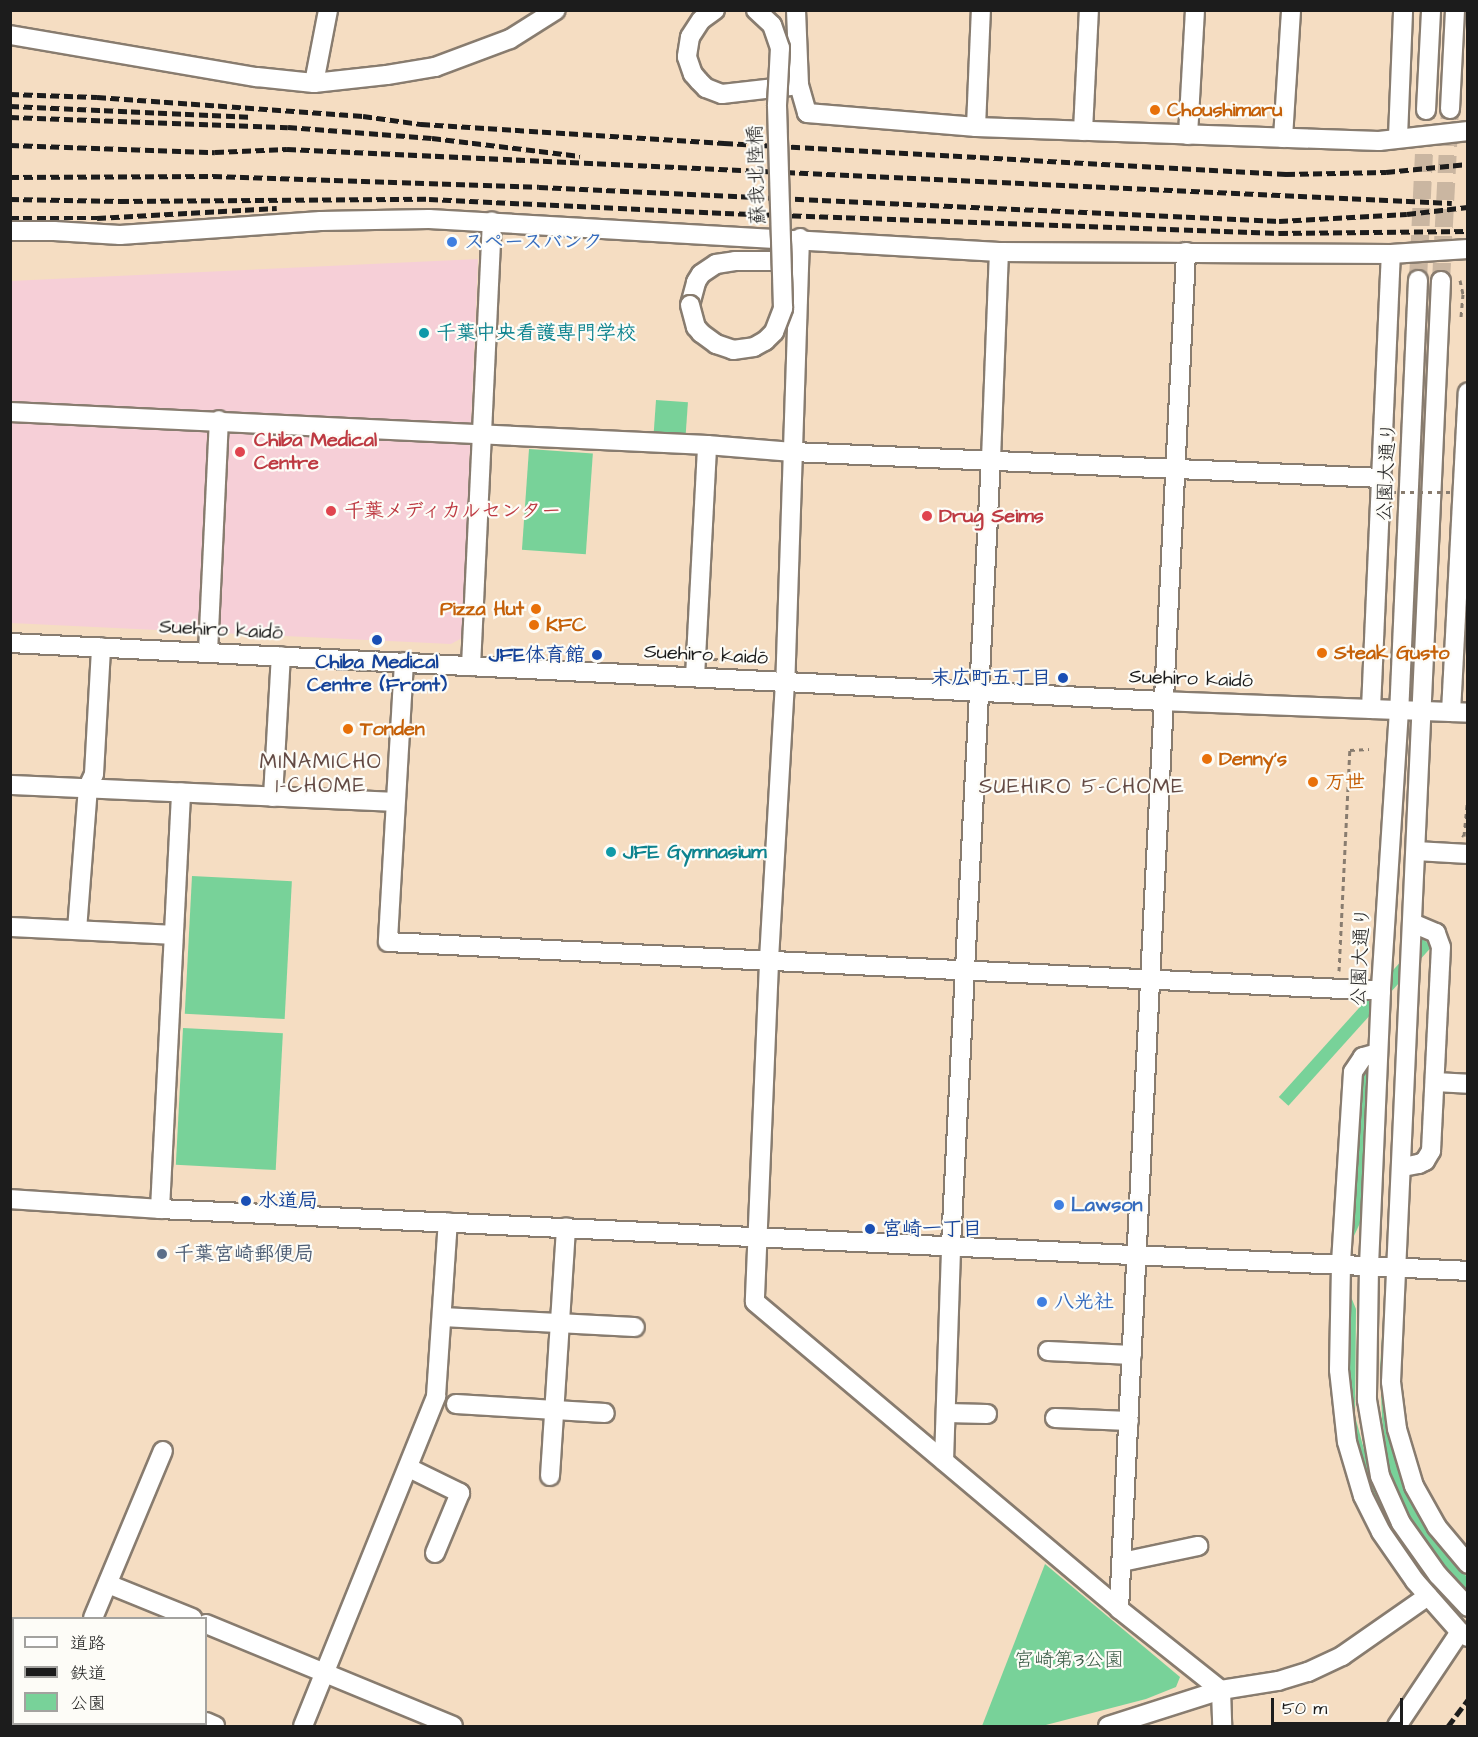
<!DOCTYPE html>
<meta charset="utf-8">
<style>
body{margin:0}
#map{position:relative;width:1478px;height:1737px;overflow:hidden;background:#f5ddc2;font-family:"Architects Daughter","Klee One",sans-serif}
div>[style]{position:absolute}
[style*='--x']{left:calc(var(--x)*1px);top:calc(var(--y)*1px);width:calc(var(--w)*1px);rotate:calc(var(--a)*1deg)}
.built>*{inset:0;background:#f6cfd7}
.green>*{inset:0;background:#78d299;transform-origin:0 0}
.minor-tunnel>*{height:18px;margin-top:-9px;transform-origin:0;background:repeating-linear-gradient(90deg,#cab6a1 0 18px,transparent 0 27px)}
.path>*{height:3px;margin-top:-1.5px;transform-origin:0;background:repeating-linear-gradient(90deg,#887c6f 0 4.5px,transparent 0 9px)}
.roads{filter:drop-shadow(2px 0 #887c6f) drop-shadow(-2px 0 #887c6f) drop-shadow(0 2px #887c6f) drop-shadow(0 -2px #887c6f)}
.minor>*{height:18px;margin:-9px;padding:0 9px;transform-origin:9px;border-radius:9px;background:#fff}
.rail>*{height:4.5px;margin-top:-2.25px;transform-origin:0;background:repeating-linear-gradient(90deg,#1c1c1c 0 9px,transparent 0 13.5px)}
.path-bridge>*{height:3px;margin-top:-1.5px;transform-origin:0;background:repeating-linear-gradient(90deg,#887c6f 0 4.5px,transparent 0 9px)}
.bridges{filter:drop-shadow(2px 0 #887c6f) drop-shadow(-2px 0 #887c6f) drop-shadow(0 2px #887c6f) drop-shadow(0 -2px #887c6f)}
.minor-bridge>*{height:18px;margin:-9px;padding:0 9px;transform-origin:9px;border-radius:9px;background:#fff}
.dots>*{width:16px;height:16px;translate:-50% -50%;box-sizing:border-box;border:3px solid #fdfcf7;border-radius:50%}
span{translate:-50% -50%;white-space:nowrap;text-align:center;line-height:1.15;-webkit-text-stroke:4.5px #fdfcf7;paint-order:stroke}
.food-label{font-size:20px;color:#c56008;font-weight:700}
.left{translate:0 -50%;text-align:left}
.right{translate:-100% -50%;text-align:right}
.street-label{font-size:20px;color:#1c1c1c}
.shop-label{font-size:20px;color:#366cbe;font-weight:700}
.culture-label{font-size:20px;color:#0d838f;font-weight:700}
.health-label{font-size:20px;color:#be3a42;font-weight:700}
.transit-label{font-size:20px;color:#164399;font-weight:700}
.service-label{font-size:20px;color:#4e5e75;font-weight:700}
.park-label{font-size:20px;color:#3c5c48}
.neighbourhood-label{font-size:21px;color:#634a44;letter-spacing:1.5px}
.frame{position:absolute;inset:0;border:12px solid #1c1c1c;pointer-events:none}
.legend{position:absolute;left:12px;top:1617px;width:195px;height:108px;box-sizing:border-box;background:#fdfcf7;border:2px solid #a3a29f;margin:0;padding:8px 10px;list-style:none;font-size:18px;color:#1c1c1c}
.legend li{display:flex;align-items:center;gap:12px;height:30px}
.legend b{width:30px;border:2px solid #a3a29f}
.scale{position:absolute;left:1271px;top:1698px;width:132px;height:27px;box-sizing:border-box;border:3px solid #1c1c1c;border-top:0;padding-left:8px;font-size:18px;line-height:21px;white-space:nowrap;color:#1c1c1c;-webkit-text-stroke:4px #fdfcf7;paint-order:stroke}
</style>
<div id="map">
<div class="built">
<i style="clip-path:polygon(478px 259px,462px 638px,451px 644px,11px 623px,10px 281px)"></i>
</div>
<div class="green">
<i style="left:656px;top:400px;width:32px;height:34px;rotate:4deg"></i>
<i style="left:529px;top:449px;width:64px;height:101px;rotate:4deg"></i>
<i style="left:192px;top:876px;width:100px;height:138px;rotate:3deg"></i>
<i style="left:1422px;top:938px;width:13px;height:214px;rotate:42deg"></i>
<i style="left:183px;top:1028px;width:100px;height:137px;rotate:3deg"></i>
<i style="clip-path:polygon(1369px 1062px,1362px 1211px,1361px 1221px,1353px 1238px,1360px 1067px)"></i>
<i style="clip-path:polygon(1349px 1292px,1356px 1309px,1355px 1416px,1373px 1483px,1405px 1547px,1419px 1568px,1467px 1623px,1467px 1627px,1431px 1587px,1390px 1534px,1367px 1490px,1348px 1409px)"></i>
<i style="clip-path:polygon(1383px 1320px,1383px 1389px,1386px 1424px,1400px 1478px,1415px 1511px,1433px 1538px,1467px 1577px,1467px 1592px,1423px 1541px,1399px 1500px,1391px 1481px,1382px 1419px,1380px 1369px)"></i>
<i style="clip-path:polygon(1045px 1564px,1180px 1677px,1176px 1687px,1146px 1699px,1042px 1726px,982px 1726px)"></i>
</div>
<div class="minor-tunnel">
<i style="--x:1418;--y:280;--w:170;--a:-87.3"></i>
<i style="--x:1441;--y:281;--w:172;--a:-87"></i>
</div>
<div class="path">
<i style="--x:1460;--y:280;--w:14;--a:78"></i>
<i style="--x:1463;--y:294;--w:25;--a:95"></i>
<i style="--x:713;--y:659;--w:56;--a:2"></i>
<i style="--x:1462;--y:835;--w:2;--a:27"></i>
<i style="--x:1464;--y:836;--w:41;--a:-84.4"></i>
<i style="--x:1339;--y:971;--w:221;--a:-87.2"></i>
<i style="--x:1350;--y:750;--w:19;--a:-3"></i>
</div>
<div class="roads">
<div class="minor">
<i style="--x:715;--y:10;--w:17;--a:144"></i>
<i style="--x:701;--y:20;--w:20;--a:123"></i>
<i style="--x:690;--y:37;--w:20;--a:99"></i>
<i style="--x:687;--y:57;--w:18;--a:71"></i>
<i style="--x:693;--y:74;--w:9;--a:49"></i>
<i style="--x:699;--y:81;--w:10;--a:45"></i>
<i style="--x:706;--y:88;--w:17;--a:21"></i>
<i style="--x:722;--y:94;--w:69;--a:-6.6"></i>
<i style="--x:796;--y:10;--w:75;--a:87.7"></i>
<i style="--x:799;--y:85;--w:29;--a:74"></i>
<i style="--x:807;--y:113;--w:170;--a:4.7"></i>
<i style="--x:976;--y:127;--w:403;--a:2"></i>
<i style="--x:1379;--y:141;--w:90;--a:-6.4"></i>
<i style="--x:10;--y:35;--w:251;--a:9.7"></i>
<i style="--x:257;--y:77;--w:57;--a:6"></i>
<i style="--x:314;--y:83;--w:73;--a:-6.3"></i>
<i style="--x:387;--y:75;--w:49;--a:-9.5"></i>
<i style="--x:435;--y:67;--w:80;--a:-20.5"></i>
<i style="--x:510;--y:39;--w:54;--a:-32.2"></i>
<i style="--x:314;--y:83;--w:74;--a:-79.1"></i>
<i style="--x:1450;--y:109;--w:99;--a:-87.1"></i>
<i style="--x:1426;--y:110;--w:100;--a:-87.1"></i>
<i style="--x:976;--y:127;--w:117;--a:-87.6"></i>
<i style="--x:1083;--y:131;--w:121;--a:-87.2"></i>
<i style="--x:1188;--y:135;--w:125;--a:-86.8"></i>
<i style="--x:1398;--y:137;--w:127;--a:-87.7"></i>
<i style="--x:1283;--y:138;--w:128;--a:-86.4"></i>
<i style="--x:10;--y:231;--w:44;--a:0"></i>
<i style="--x:54;--y:231;--w:66;--a:3.5"></i>
<i style="--x:120;--y:235;--w:201;--a:-4"></i>
<i style="--x:321;--y:221;--w:108;--a:-1.1"></i>
<i style="--x:429;--y:219;--w:571;--a:3.31"></i>
<i style="--x:999;--y:252;--w:392;--a:0.3"></i>
<i style="--x:1391;--y:254;--w:77;--a:-3.7"></i>
<i style="--x:800;--y:238;--w:444;--a:91.9"></i>
<i style="--x:785;--y:682;--w:281;--a:93.3"></i>
<i style="--x:769;--y:963;--w:339;--a:92.4"></i>
<i style="--x:755;--y:1302;--w:476;--a:40.1"></i>
<i style="--x:1119;--y:1609;--w:130;--a:38.5"></i>
<i style="--x:1221;--y:1690;--w:36;--a:88"></i>
<i style="--x:1418;--y:280;--w:430;--a:92.5"></i>
<i style="--x:1399;--y:710;--w:282;--a:93.7"></i>
<i style="--x:1381;--y:991;--w:276;--a:92.5"></i>
<i style="--x:1369;--y:1267;--w:133;--a:90.9"></i>
<i style="--x:1367;--y:1400;--w:77;--a:80.3"></i>
<i style="--x:1380;--y:1476;--w:51;--a:65.9"></i>
<i style="--x:1401;--y:1523;--w:64;--a:54.6"></i>
<i style="--x:1438;--y:1575;--w:44;--a:46.8"></i>
<i style="--x:1441;--y:281;--w:1102;--a:92.6"></i>
<i style="--x:1391;--y:1382;--w:47;--a:82.7"></i>
<i style="--x:1397;--y:1429;--w:59;--a:73.4"></i>
<i style="--x:1414;--y:1486;--w:47;--a:60.7"></i>
<i style="--x:1437;--y:1527;--w:48;--a:50"></i>
<i style="--x:690;--y:305;--w:24;--a:-75"></i>
<i style="--x:696;--y:282;--w:9;--a:-58"></i>
<i style="--x:701;--y:274;--w:18;--a:-34"></i>
<i style="--x:716;--y:264;--w:19;--a:-9"></i>
<i style="--x:735;--y:261;--w:60;--a:0"></i>
<i style="--x:10;--y:412;--w:698;--a:2.71"></i>
<i style="--x:707;--y:445;--w:86;--a:4.7"></i>
<i style="--x:793;--y:452;--w:589;--a:2.53"></i>
<i style="--x:10;--y:643;--w:1153;--a:2.88"></i>
<i style="--x:1162;--y:701;--w:306;--a:2.2"></i>
<i style="--x:208;--y:652;--w:232;--a:-87.3"></i>
<i style="--x:404;--y:662;--w:280;--a:93.3"></i>
<i style="--x:388;--y:942;--w:994;--a:2.82"></i>
<i style="--x:471;--y:666;--w:445;--a:-87.3"></i>
<i style="--x:695;--y:677;--w:232;--a:-87"></i>
<i style="--x:1371;--y:709;--w:455;--a:-87.5"></i>
<i style="--x:1451;--y:712;--w:320;--a:-87"></i>
<i style="--x:10;--y:785;--w:384;--a:2.5"></i>
<i style="--x:273;--y:797;--w:141;--a:-86.8"></i>
<i style="--x:1416;--y:851;--w:52;--a:3.3"></i>
<i style="--x:10;--y:927;--w:162;--a:2.8"></i>
<i style="--x:77;--y:930;--w:143;--a:-85.6"></i>
<i style="--x:88;--y:787;--w:14;--a:-65"></i>
<i style="--x:94;--y:774;--w:127;--a:-86.8"></i>
<i style="--x:1378;--y:1053;--w:16;--a:165"></i>
<i style="--x:1363;--y:1057;--w:18;--a:124"></i>
<i style="--x:1353;--y:1072;--w:193;--a:93.6"></i>
<i style="--x:1341;--y:1265;--w:105;--a:91.1"></i>
<i style="--x:1339;--y:1370;--w:72;--a:83.7"></i>
<i style="--x:1347;--y:1442;--w:56;--a:73.5"></i>
<i style="--x:1363;--y:1496;--w:40;--a:63.4"></i>
<i style="--x:1381;--y:1532;--w:60;--a:55.2"></i>
<i style="--x:1415;--y:1581;--w:68;--a:48.6"></i>
<i style="--x:1460;--y:1632;--w:9;--a:32"></i>
<i style="--x:1435;--y:1082;--w:33;--a:3"></i>
<i style="--x:1403;--y:1167;--w:16;--a:-11"></i>
<i style="--x:1419;--y:1164;--w:7;--a:-27"></i>
<i style="--x:1425;--y:1161;--w:12;--a:-59"></i>
<i style="--x:1431;--y:1151;--w:204;--a:-87.2"></i>
<i style="--x:1441;--y:947;--w:15;--a:-110"></i>
<i style="--x:1436;--y:933;--w:25;--a:-157"></i>
<i style="--x:10;--y:1199;--w:150;--a:3.8"></i>
<i style="--x:160;--y:1209;--w:1309;--a:2.71"></i>
<i style="--x:160;--y:1209;--w:417;--a:-87.1"></i>
<i style="--x:442;--y:1317;--w:193;--a:3"></i>
<i style="--x:1048;--y:1351;--w:84;--a:2.7"></i>
<i style="--x:456;--y:1404;--w:149;--a:3.5"></i>
<i style="--x:946;--y:1413;--w:41;--a:1.4"></i>
<i style="--x:1055;--y:1418;--w:74;--a:2.3"></i>
<i style="--x:944;--y:1461;--w:216;--a:-88.1"></i>
<i style="--x:951;--y:1245;--w:787;--a:-87.09"></i>
<i style="--x:991;--y:459;--w:207;--a:-87.8"></i>
<i style="--x:409;--y:1468;--w:57;--a:26.1"></i>
<i style="--x:460;--y:1493;--w:65;--a:112.6"></i>
<i style="--x:550;--y:1476;--w:249;--a:-86.3"></i>
<i style="--x:1122;--y:1562;--w:78;--a:-11.9"></i>
<i style="--x:108;--y:1584;--w:91;--a:22"></i>
<i style="--x:1119;--y:1609;--w:1359;--a:-87.17"></i>
<i style="--x:93;--y:1618;--w:181;--a:-67.3"></i>
<i style="--x:206;--y:1624;--w:267;--a:22.4"></i>
<i style="--x:206;--y:1722;--w:10;--a:24"></i>
<i style="--x:48;--y:1726;--w:2;--a:-63"></i>
<i style="--x:303;--y:1726;--w:356;--a:-68"></i>
<i style="--x:436;--y:1396;--w:174;--a:-86.1"></i>
<i style="--x:1108;--y:1726;--w:119;--a:-17.7"></i>
<i style="--x:1221;--y:1690;--w:58;--a:-9"></i>
<i style="--x:1278;--y:1681;--w:31;--a:-17"></i>
<i style="--x:1308;--y:1672;--w:38;--a:-25"></i>
<i style="--x:1342;--y:1656;--w:105;--a:-34.9"></i>
<i style="--x:1397;--y:1726;--w:113;--a:-56.2"></i>
</div>
</div>
<div class="rail">
<i style="--x:10;--y:94;--w:87;--a:2"></i>
<i style="--x:97;--y:97;--w:267;--a:4.1"></i>
<i style="--x:363;--y:116;--w:59;--a:7.9"></i>
<i style="--x:421;--y:124;--w:304;--a:3.6"></i>
<i style="--x:724;--y:143;--w:563;--a:3.16"></i>
<i style="--x:1286;--y:174;--w:100;--a:-1.1"></i>
<i style="--x:1386;--y:172;--w:82;--a:-5.6"></i>
<i style="--x:10;--y:106;--w:239;--a:2.6"></i>
<i style="--x:10;--y:117;--w:278;--a:2.1"></i>
<i style="--x:288;--y:127;--w:144;--a:4.4"></i>
<i style="--x:432;--y:138;--w:149;--a:6.9"></i>
<i style="--x:10;--y:145;--w:205;--a:2"></i>
<i style="--x:215;--y:152;--w:72;--a:-2.4"></i>
<i style="--x:287;--y:149;--w:1166;--a:2.65"></i>
<i style="--x:10;--y:177;--w:203;--a:-0.3"></i>
<i style="--x:213;--y:176;--w:326;--a:1.9"></i>
<i style="--x:539;--y:187;--w:741;--a:2.63"></i>
<i style="--x:1279;--y:221;--w:128;--a:-3.1"></i>
<i style="--x:1407;--y:214;--w:61;--a:-6.5"></i>
<i style="--x:10;--y:199;--w:110;--a:1"></i>
<i style="--x:120;--y:201;--w:309;--a:-0.4"></i>
<i style="--x:429;--y:199;--w:296;--a:2.7"></i>
<i style="--x:725;--y:213;--w:554;--a:2.07"></i>
<i style="--x:1279;--y:233;--w:189;--a:-0.6"></i>
<i style="--x:10;--y:218;--w:87;--a:0"></i>
<i style="--x:97;--y:218;--w:180;--a:-3.2"></i>
<i style="--x:1448;--y:1726;--w:34;--a:-53"></i>
</div>
<div class="path-bridge">
<i style="--x:1392;--y:492;--w:58;--a:0"></i>
</div>
<div class="bridges">
<div class="minor-bridge">
<i style="--x:690;--y:305;--w:23;--a:75"></i>
<i style="--x:696;--y:327;--w:8;--a:50"></i>
<i style="--x:701;--y:333;--w:19;--a:36"></i>
<i style="--x:716;--y:344;--w:18;--a:19"></i>
<i style="--x:733;--y:350;--w:21;--a:-8"></i>
<i style="--x:754;--y:347;--w:13;--a:-29"></i>
<i style="--x:765;--y:341;--w:13;--a:-45"></i>
<i style="--x:774;--y:332;--w:26;--a:-69"></i>
<i style="--x:783;--y:308;--w:203;--a:-91.7"></i>
<i style="--x:777;--y:105;--w:57;--a:-87"></i>
<i style="--x:780;--y:48;--w:24;--a:-109"></i>
<i style="--x:772;--y:25;--w:22;--a:-137"></i>
</div>
</div>
<div class="dots">
<i style="left:1155px;top:110px;background:#e8710a"></i>
<i style="left:452px;top:242px;background:#3f7fe0"></i>
<i style="left:424px;top:333px;background:#0f9aa8"></i>
<i style="left:240px;top:452px;background:#e0444e"></i>
<i style="left:331px;top:511px;background:#e0444e"></i>
<i style="left:927px;top:516px;background:#e0444e"></i>
<i style="left:536px;top:609px;background:#e8710a"></i>
<i style="left:534px;top:625px;background:#e8710a"></i>
<i style="left:377px;top:640px;background:#1a4fb4"></i>
<i style="left:1322px;top:653px;background:#e8710a"></i>
<i style="left:597px;top:655px;background:#1a4fb4"></i>
<i style="left:1063px;top:678px;background:#1a4fb4"></i>
<i style="left:348px;top:729px;background:#e8710a"></i>
<i style="left:1207px;top:759px;background:#e8710a"></i>
<i style="left:1313px;top:782px;background:#e8710a"></i>
<i style="left:611px;top:852px;background:#0f9aa8"></i>
<i style="left:246px;top:1201px;background:#1a4fb4"></i>
<i style="left:1059px;top:1205px;background:#3f7fe0"></i>
<i style="left:870px;top:1229px;background:#1a4fb4"></i>
<i style="left:162px;top:1254px;background:#5c6f8a"></i>
<i style="left:1042px;top:1302px;background:#3f7fe0"></i>
</div>
<div class="food-label">
<span class="left" style="left:1167px;top:110px">Choushimaru</span>
<span class="right" style="left:524px;top:609px">Pizza Hut</span>
<span class="left" style="left:546px;top:625px">KFC</span>
<span class="left" style="left:1334px;top:653px">Steak Gusto</span>
<span class="left" style="left:360px;top:729px">Tonden</span>
<span class="left" style="left:1219px;top:759px">Denny's</span>
<span class="left" style="left:1325px;top:782px">万世</span>
</div>
<div class="street-label">
<span style="left:757px;top:175px;rotate:-92deg">蘇我北陸橋</span>
<span style="left:1387px;top:472px;rotate:-87deg">公園大通り</span>
<span style="left:221px;top:630px;rotate:3deg">Suehiro kaidō</span>
<span style="left:706px;top:655px;rotate:3deg">Suehiro kaidō</span>
<span style="left:1191px;top:679px;rotate:2deg">Suehiro kaidō</span>
<span style="left:1361px;top:957px;rotate:-87deg">公園大通り</span>
</div>
<div class="shop-label">
<span class="left" style="left:464px;top:242px">スペースバンク</span>
<span class="left" style="left:1071px;top:1205px">Lawson</span>
<span class="left" style="left:1054px;top:1302px">八光社</span>
</div>
<div class="culture-label">
<span class="left" style="left:436px;top:333px">千葉中央看護専門学校</span>
<span class="left" style="left:623px;top:852px">JFE Gymnasium</span>
</div>
<div class="health-label">
<span class="left" style="left:254px;top:452px">Chiba Medical<br>Centre</span>
<span class="left" style="left:344px;top:511px">千葉メディカルセンター</span>
<span class="left" style="left:939px;top:516px">Drug Seims</span>
</div>
<div class="transit-label">
<span class="right" style="left:585px;top:655px">JFE体育館</span>
<span style="left:377px;top:674px">Chiba Medical<br>Centre (Front)</span>
<span class="right" style="left:1051px;top:678px">末広町五丁目</span>
<span class="left" style="left:258px;top:1201px">水道局</span>
<span class="left" style="left:882px;top:1229px">宮崎一丁目</span>
</div>
<div class="service-label">
<span class="left" style="left:174px;top:1254px">千葉宮崎郵便局</span>
</div>
<div class="park-label">
<span style="left:1069px;top:1660px">宮崎第3公園</span>
</div>
<div class="neighbourhood-label">
<span style="left:321px;top:774px">MINAMICHO<br>1-CHOME</span>
<span style="left:1082px;top:787px">SUEHIRO 5-CHOME</span>
</div>
<div class="frame"></div>
<ul class="legend">
<li><b style="height:8px;background:#fff"></b>道路</li>
<li><b style="height:8px;background:#1c1c1c"></b>鉄道</li>
<li><b style="height:16px;background:#78d299"></b>公園</li>
</ul>
<div class="scale">50 m</div>
</div>
